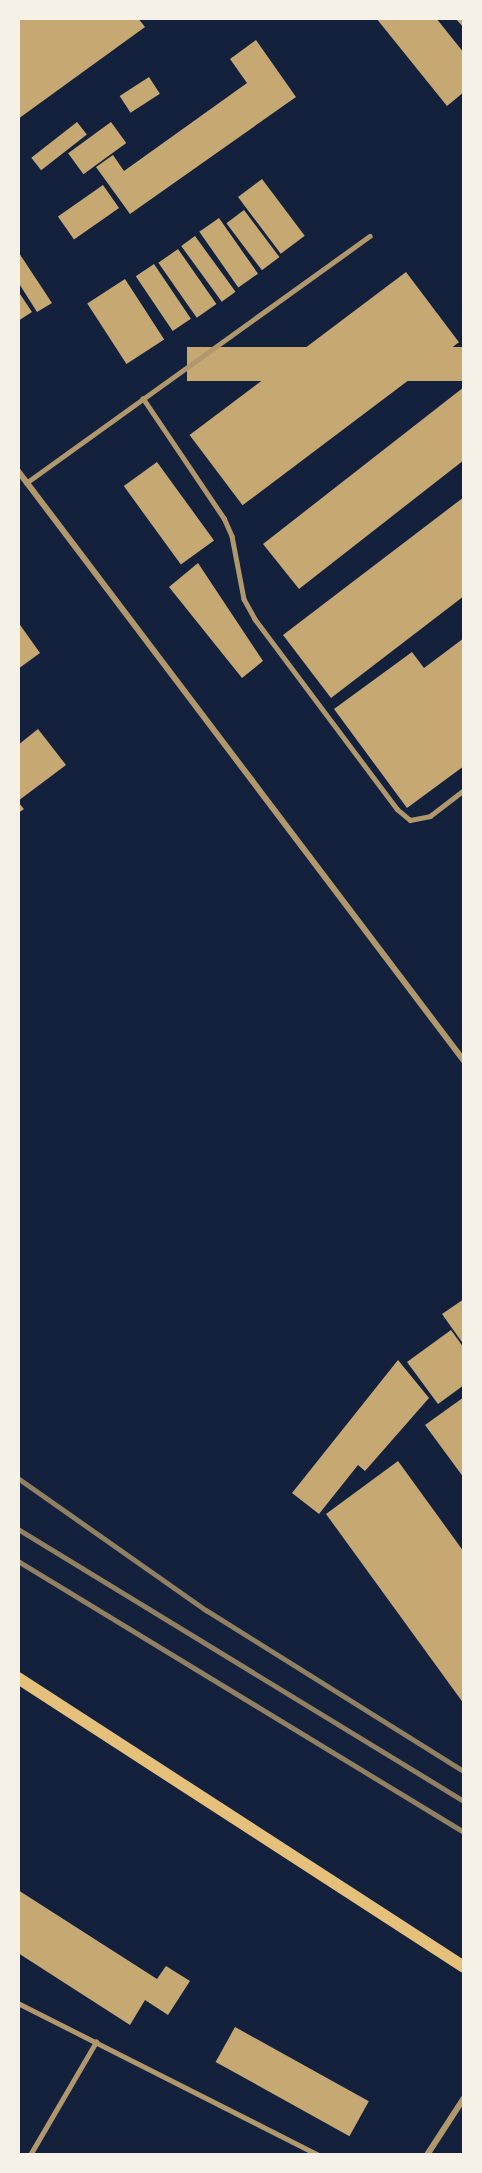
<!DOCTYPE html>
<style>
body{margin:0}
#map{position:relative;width:482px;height:2173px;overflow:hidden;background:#14213d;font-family:"DM Sans",sans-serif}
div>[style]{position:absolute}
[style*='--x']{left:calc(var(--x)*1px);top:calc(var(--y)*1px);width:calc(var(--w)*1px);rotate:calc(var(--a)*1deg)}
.building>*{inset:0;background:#c6a872;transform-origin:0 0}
.service>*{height:4.5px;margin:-2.25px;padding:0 2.25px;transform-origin:2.25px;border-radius:2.25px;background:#b1986c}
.minor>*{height:6px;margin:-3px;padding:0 3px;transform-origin:3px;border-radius:3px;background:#b1986c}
.secondary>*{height:12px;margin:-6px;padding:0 6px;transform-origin:6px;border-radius:6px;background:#e5c07b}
.rail>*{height:4.5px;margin:-2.25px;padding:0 2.25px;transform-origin:2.25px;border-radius:2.25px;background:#918062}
span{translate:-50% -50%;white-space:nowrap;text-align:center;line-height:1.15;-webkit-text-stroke:6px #f6f1e7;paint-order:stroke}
.frame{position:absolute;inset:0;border:20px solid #f6f1e7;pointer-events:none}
</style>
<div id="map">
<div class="building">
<i style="clip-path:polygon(18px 18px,138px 18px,145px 27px,18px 119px)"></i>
<i style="clip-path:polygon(376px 18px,436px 18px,464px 53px,464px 92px,447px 106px)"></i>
<i style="clip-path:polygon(455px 18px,464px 18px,464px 28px)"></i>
<i style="clip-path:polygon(256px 40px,296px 97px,130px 214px,96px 167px,113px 155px,124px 171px,247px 83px,230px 59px)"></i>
<i style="left:149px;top:77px;width:20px;height:35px;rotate:57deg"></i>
<i style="left:77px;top:122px;width:16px;height:58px;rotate:52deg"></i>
<i style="left:111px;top:122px;width:26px;height:53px;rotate:54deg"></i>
<i style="left:262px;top:179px;width:71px;height:30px;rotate:53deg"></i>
<i style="left:103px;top:185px;width:28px;height:55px;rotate:55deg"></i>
<i style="left:244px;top:210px;width:59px;height:22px;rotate:53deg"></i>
<i style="left:219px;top:218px;width:68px;height:24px;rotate:55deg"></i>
<i style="left:195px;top:236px;width:69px;height:17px;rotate:54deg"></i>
<i style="left:178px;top:249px;width:67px;height:24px;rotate:55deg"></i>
<i style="clip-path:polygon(19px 253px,52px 303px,37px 312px,18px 282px)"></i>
<i style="left:154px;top:264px;width:66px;height:22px;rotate:56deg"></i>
<i style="left:406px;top:272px;width:88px;height:271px;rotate:53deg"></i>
<i style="left:125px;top:279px;width:72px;height:45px;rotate:57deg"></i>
<i style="clip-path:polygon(18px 291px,32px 312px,18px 321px)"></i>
<i style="left:464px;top:347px;width:34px;height:277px;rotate:90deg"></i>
<i style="clip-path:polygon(464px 387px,464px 460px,299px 589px,263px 544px)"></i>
<i style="left:157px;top:462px;width:97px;height:41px;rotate:54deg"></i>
<i style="clip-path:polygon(464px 497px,464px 596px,331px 698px,283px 635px)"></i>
<i style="clip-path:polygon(198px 563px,263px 661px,242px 678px,169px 587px)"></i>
<i style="clip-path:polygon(18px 622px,40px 653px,18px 669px)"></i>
<i style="clip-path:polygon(464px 638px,464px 766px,407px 808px,334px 709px,412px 652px,424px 668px)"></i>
<i style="clip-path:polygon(38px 729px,66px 765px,18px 801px,18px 745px)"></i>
<i style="clip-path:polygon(18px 802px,24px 809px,18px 813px)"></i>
<i style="clip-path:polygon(464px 1299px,464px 1345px,442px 1314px)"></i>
<i style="clip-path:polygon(451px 1330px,464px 1348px,464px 1385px,438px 1404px,407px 1362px)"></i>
<i style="clip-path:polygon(398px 1360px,429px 1398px,365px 1471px,358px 1465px,319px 1514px,292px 1493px)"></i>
<i style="clip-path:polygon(464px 1397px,464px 1478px,425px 1425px)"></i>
<i style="clip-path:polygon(398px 1461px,464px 1552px,464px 1704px,326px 1514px)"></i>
<i style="clip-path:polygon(18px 1890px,157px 1979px,166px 1966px,190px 1981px,168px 2015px,145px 2000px,130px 2025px,18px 1953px)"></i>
<i style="left:235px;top:2027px;width:153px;height:40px;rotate:29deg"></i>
</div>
<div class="service">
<i style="--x:143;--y:398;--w:145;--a:56"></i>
<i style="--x:224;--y:518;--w:20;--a:66"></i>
<i style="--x:232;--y:536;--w:64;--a:79.2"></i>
<i style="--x:244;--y:599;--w:23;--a:61"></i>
<i style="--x:255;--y:619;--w:237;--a:53.2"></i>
<i style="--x:397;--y:809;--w:17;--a:40"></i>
<i style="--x:410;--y:820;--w:20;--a:-11"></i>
<i style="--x:430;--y:816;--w:43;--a:-37.4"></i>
<i style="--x:26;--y:483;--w:423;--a:-35.7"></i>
<i style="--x:18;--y:2003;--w:337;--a:26.8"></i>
<i style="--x:30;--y:2155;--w:131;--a:-59.7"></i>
</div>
<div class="minor">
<i style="--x:18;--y:471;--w:740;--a:52.91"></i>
<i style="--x:427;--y:2155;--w:68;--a:-57"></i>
</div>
<div class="secondary">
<i style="--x:18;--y:1678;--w:531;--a:32.94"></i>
</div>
<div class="rail">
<i style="--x:18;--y:1478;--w:230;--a:35.1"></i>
<i style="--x:206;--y:1610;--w:304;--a:32"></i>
<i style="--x:18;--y:1529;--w:522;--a:31.38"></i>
<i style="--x:18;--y:1561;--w:522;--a:31.28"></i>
</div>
<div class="frame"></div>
</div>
